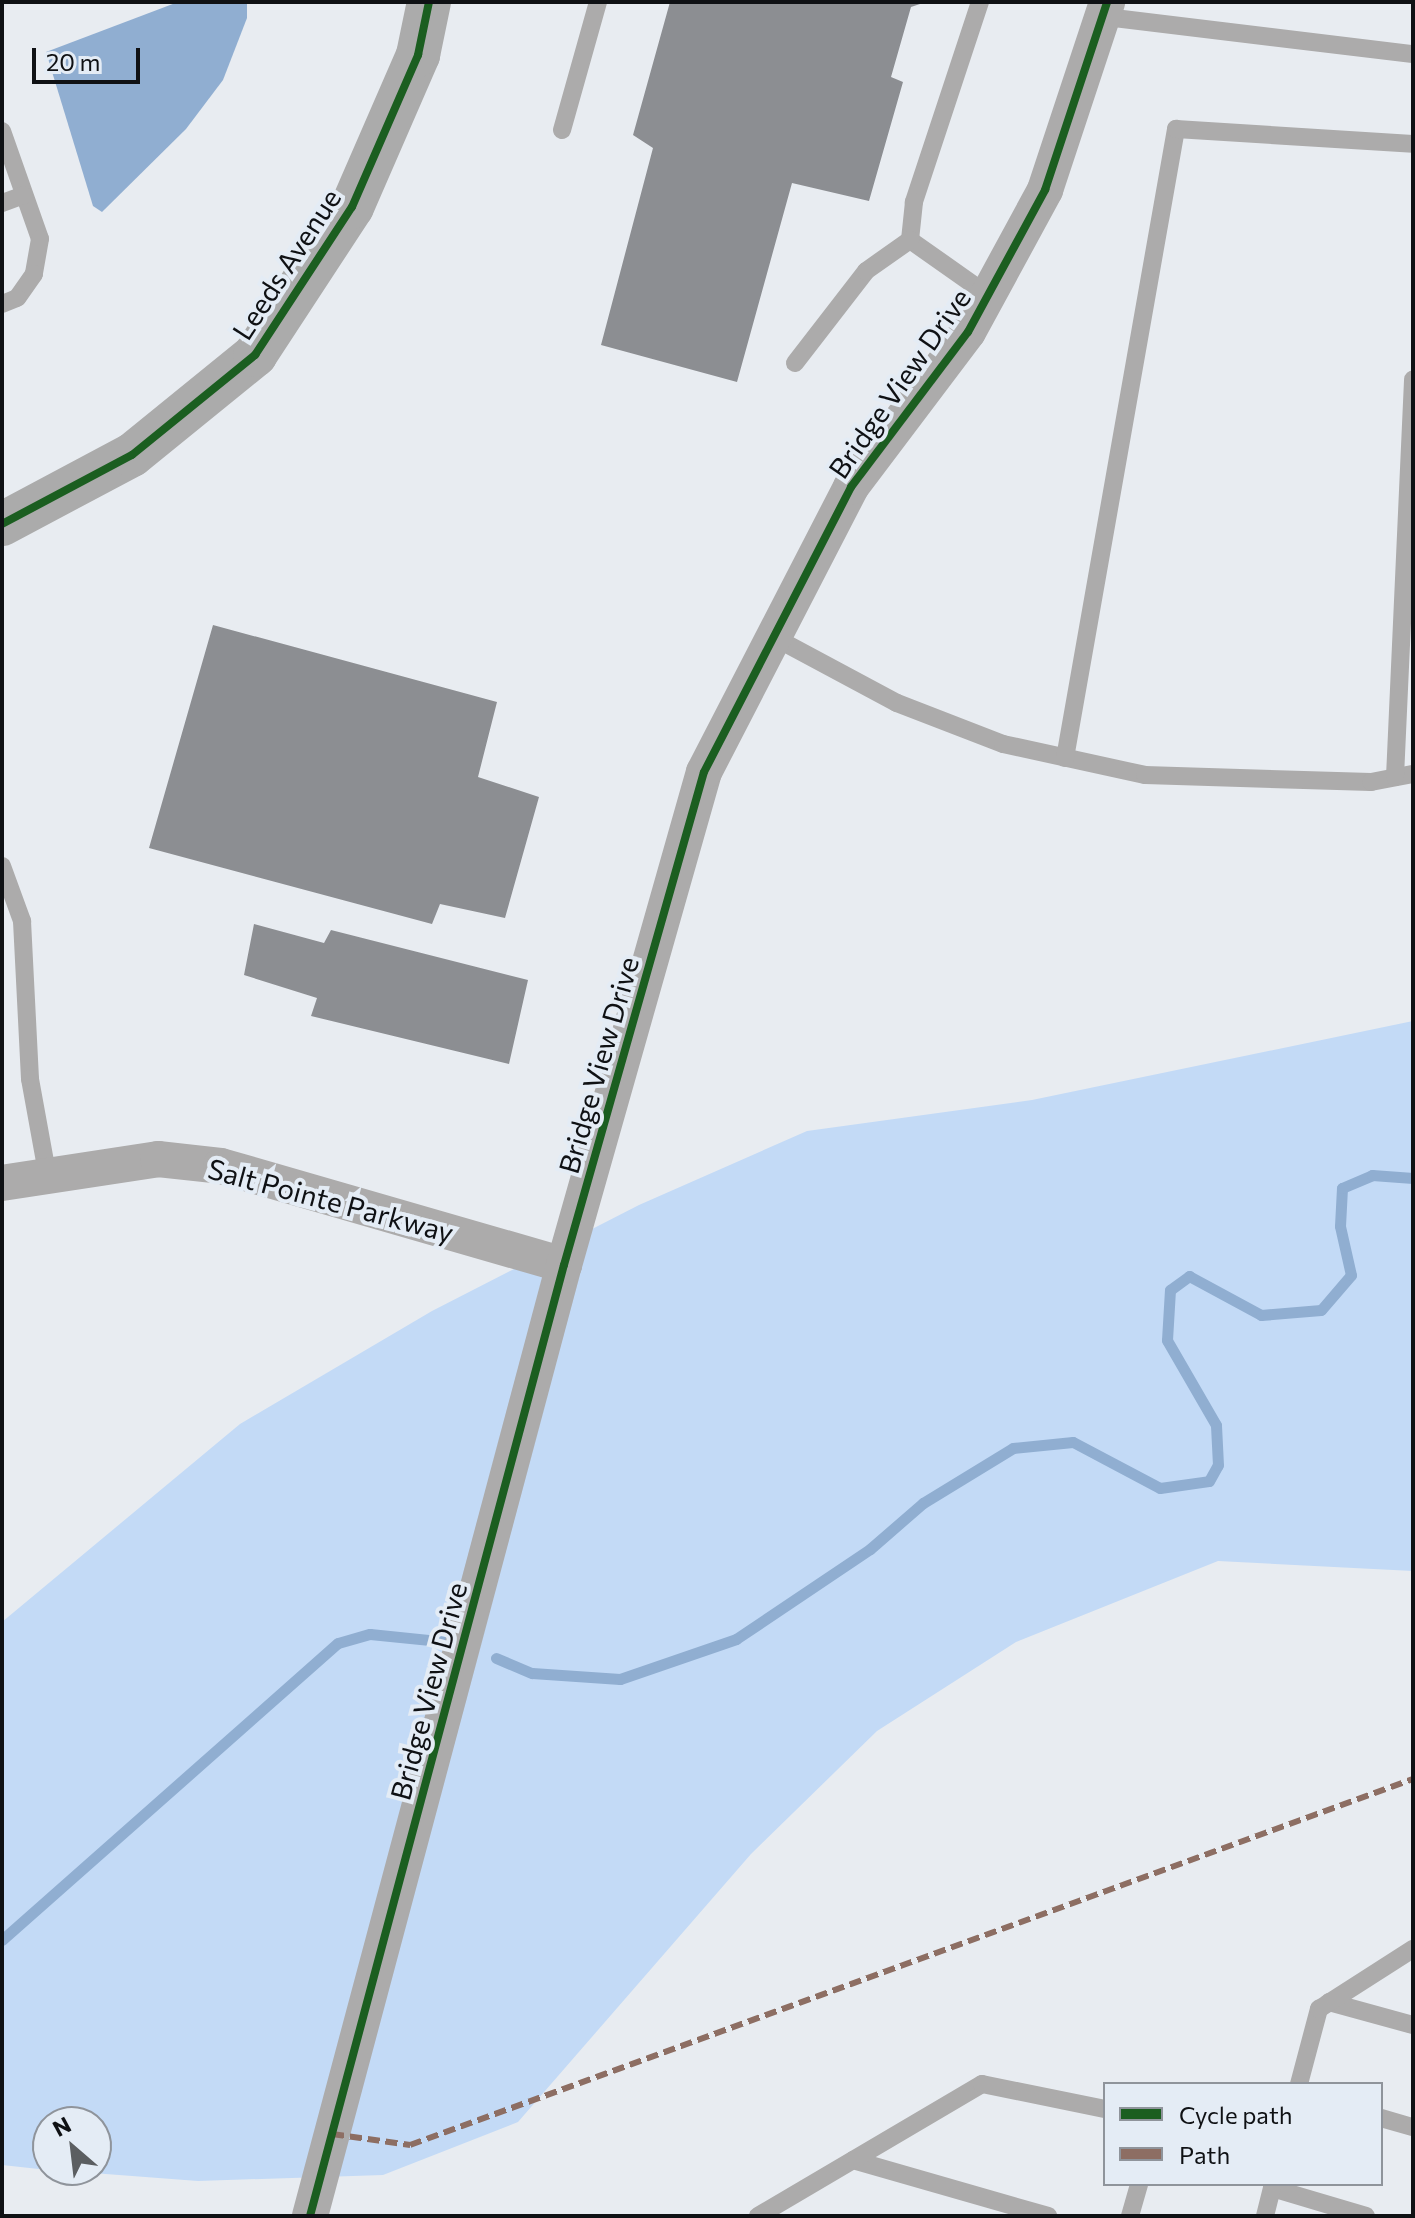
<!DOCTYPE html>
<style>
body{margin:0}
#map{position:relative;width:1415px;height:2218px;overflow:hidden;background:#e8ecf1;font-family:Commissioner,sans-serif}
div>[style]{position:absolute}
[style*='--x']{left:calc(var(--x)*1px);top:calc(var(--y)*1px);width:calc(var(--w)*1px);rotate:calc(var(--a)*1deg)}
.green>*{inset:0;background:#c3daf6}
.water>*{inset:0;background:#90aed1}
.stream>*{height:11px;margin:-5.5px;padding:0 5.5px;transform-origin:5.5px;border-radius:5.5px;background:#90aed1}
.building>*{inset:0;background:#8c8e92}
.lane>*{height:18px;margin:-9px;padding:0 9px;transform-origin:9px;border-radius:9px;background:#acabab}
.street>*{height:36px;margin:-18px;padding:0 18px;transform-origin:18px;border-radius:18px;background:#acabab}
.secondary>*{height:44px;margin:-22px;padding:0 22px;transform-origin:22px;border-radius:22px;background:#ababab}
.quiet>*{height:6px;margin-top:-3px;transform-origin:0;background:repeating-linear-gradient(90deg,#8d6e63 0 12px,transparent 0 18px)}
.cycleway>*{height:8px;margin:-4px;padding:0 4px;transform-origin:4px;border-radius:4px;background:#1b5e20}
span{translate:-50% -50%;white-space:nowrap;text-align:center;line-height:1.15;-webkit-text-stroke:8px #e4ecf5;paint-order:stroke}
.street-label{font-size:28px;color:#0f1114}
.frame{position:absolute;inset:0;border:4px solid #0f1114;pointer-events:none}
.legend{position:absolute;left:1103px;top:2082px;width:280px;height:104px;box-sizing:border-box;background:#e4ecf5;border:2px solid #8f949b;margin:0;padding:10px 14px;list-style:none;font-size:24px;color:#0f1114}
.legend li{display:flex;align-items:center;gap:16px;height:40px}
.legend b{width:40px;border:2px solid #8f949b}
.north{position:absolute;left:32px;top:2106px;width:80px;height:80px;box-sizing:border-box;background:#e4ecf5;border:2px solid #8f949b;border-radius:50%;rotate:332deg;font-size:22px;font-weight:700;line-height:32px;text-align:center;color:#0f1114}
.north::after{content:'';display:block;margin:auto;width:28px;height:36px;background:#5b5e61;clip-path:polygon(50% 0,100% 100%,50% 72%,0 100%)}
.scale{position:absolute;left:32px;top:48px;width:108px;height:36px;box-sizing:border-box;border:4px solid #0f1114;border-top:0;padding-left:10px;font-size:24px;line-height:28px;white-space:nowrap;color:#0f1114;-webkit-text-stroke:6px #e4ecf5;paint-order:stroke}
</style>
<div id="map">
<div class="green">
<i style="clip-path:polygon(1413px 1021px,1413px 1571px,1218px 1561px,1016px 1642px,877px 1731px,751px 1854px,518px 2122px,383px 2175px,198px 2181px,53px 2170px,96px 2170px,96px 2122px,48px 2122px,48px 2170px,2px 2165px,2px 1622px,240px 1424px,432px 1311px,639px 1205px,807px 1131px,1032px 1100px)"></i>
</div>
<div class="water">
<i style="clip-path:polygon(178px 2px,247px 2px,247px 18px,223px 80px,186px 129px,102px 212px,93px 206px,46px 52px)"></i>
</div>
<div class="stream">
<i style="--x:496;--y:1658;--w:39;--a:23"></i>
<i style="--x:532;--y:1673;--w:88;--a:3.9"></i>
<i style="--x:620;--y:1679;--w:123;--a:-19"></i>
<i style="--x:736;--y:1639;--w:161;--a:-33.9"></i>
<i style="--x:870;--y:1549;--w:70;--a:-41"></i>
<i style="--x:923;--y:1503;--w:105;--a:-31.4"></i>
<i style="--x:1013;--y:1448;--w:60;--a:-5.7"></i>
<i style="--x:1073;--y:1442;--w:98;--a:27.9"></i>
<i style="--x:1160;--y:1488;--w:49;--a:-8.1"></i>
<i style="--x:1209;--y:1481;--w:18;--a:-61"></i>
<i style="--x:1218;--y:1465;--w:40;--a:-92.9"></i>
<i style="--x:1216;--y:1425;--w:98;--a:-120"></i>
<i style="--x:1167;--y:1340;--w:50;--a:-86.6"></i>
<i style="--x:1170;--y:1290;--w:24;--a:-36"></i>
<i style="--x:1189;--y:1276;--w:82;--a:28.4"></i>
<i style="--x:1261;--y:1315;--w:60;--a:-4.8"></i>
<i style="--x:1321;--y:1310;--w:46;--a:-49.4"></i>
<i style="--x:1351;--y:1275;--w:50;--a:-102.7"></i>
<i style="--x:1340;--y:1226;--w:38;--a:-87"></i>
<i style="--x:1342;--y:1188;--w:33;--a:-23"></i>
<i style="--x:1372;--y:1175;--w:41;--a:4.2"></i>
<i style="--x:2;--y:1940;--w:448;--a:-41.5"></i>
<i style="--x:338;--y:1643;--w:33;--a:-16"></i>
<i style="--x:370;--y:1634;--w:88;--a:5.8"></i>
</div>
<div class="building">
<i style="clip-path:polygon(670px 2px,926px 2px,911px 7px,891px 77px,903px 82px,869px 201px,792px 183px,737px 382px,601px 345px,653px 148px,633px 135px)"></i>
<i style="clip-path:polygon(213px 625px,497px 702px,478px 777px,539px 797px,505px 918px,440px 904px,432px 924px,149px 848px)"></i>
<i style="clip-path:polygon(254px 924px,324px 943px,331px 930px,528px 980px,509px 1064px,311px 1016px,317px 998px,244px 975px)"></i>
</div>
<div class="lane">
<i style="--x:980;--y:2;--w:211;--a:108.3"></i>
<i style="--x:914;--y:202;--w:38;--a:96"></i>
<i style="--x:910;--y:240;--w:95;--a:35.2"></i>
<i style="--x:1106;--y:17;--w:309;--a:6.9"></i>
<i style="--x:562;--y:130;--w:133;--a:-74.3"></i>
<i style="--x:2;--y:131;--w:114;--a:70.6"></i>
<i style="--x:40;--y:239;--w:36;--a:100"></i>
<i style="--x:34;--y:274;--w:29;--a:125"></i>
<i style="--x:17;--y:298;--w:16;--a:158"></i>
<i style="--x:2;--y:203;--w:23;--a:-20"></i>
<i style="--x:795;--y:363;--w:116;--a:-52.3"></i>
<i style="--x:866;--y:271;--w:54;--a:-35.2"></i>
<i style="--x:770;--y:635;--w:144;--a:28.2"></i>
<i style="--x:897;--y:703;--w:114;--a:21.1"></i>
<i style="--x:1003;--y:744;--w:145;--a:12.3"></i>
<i style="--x:1145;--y:775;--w:226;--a:1.8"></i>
<i style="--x:1371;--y:782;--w:43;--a:-10.8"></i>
<i style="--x:1065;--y:758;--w:639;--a:-79.99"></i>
<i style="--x:1176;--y:129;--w:237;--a:3.6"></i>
<i style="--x:1395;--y:777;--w:398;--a:-87.4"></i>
<i style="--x:2;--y:866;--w:59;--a:70"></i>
<i style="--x:22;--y:921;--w:158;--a:87.1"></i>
<i style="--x:30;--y:1079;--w:96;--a:79.7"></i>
<i style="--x:1329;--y:2002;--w:87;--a:15.3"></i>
<i style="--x:1299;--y:2084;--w:78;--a:-75.1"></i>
<i style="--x:1319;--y:2009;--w:112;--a:-32.6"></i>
<i style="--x:1381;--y:2118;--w:33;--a:16"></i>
<i style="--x:853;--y:2160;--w:203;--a:16"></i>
<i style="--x:1272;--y:2188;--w:98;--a:16.6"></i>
<i style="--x:758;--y:2216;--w:260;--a:-30.5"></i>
<i style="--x:982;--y:2084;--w:126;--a:11.5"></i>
<i style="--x:1130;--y:2216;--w:33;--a:-74"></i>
<i style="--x:1265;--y:2216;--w:33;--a:-76"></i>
</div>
<div class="street">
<i style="--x:2;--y:1183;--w:158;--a:-8.7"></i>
<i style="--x:158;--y:1159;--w:63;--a:6.3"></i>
<i style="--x:221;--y:1166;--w:357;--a:16.1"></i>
<i style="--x:310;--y:2216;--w:984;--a:-75.05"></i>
<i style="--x:564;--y:1265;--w:512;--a:-74.15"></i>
<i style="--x:704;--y:772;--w:321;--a:-62.7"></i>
<i style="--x:851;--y:487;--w:194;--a:-53"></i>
<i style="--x:968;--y:332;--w:162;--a:-61.5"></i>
<i style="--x:1045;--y:190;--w:198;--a:-71.7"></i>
</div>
<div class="secondary">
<i style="--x:2;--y:524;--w:147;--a:-28"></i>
<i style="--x:132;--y:455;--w:159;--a:-39.1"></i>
<i style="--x:255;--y:355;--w:177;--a:-56.8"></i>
<i style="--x:352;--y:207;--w:166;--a:-66.5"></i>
<i style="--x:418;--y:55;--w:54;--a:-78.3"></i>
</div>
<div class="quiet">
<i style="--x:332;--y:2134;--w:79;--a:8"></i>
<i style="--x:410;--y:2145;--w:1068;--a:-20.05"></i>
</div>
<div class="cycleway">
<i style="--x:2;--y:524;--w:147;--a:-28"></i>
<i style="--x:132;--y:455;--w:159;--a:-39.1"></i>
<i style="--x:255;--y:355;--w:177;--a:-56.8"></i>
<i style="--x:352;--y:207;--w:166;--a:-66.5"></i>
<i style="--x:418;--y:55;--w:54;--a:-78.3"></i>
<i style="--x:310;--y:2216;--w:984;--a:-75.05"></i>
<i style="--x:564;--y:1265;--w:512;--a:-74.15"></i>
<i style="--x:704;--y:772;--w:321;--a:-62.7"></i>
<i style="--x:851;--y:487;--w:194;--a:-53"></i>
<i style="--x:968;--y:332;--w:162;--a:-61.5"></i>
<i style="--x:1045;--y:190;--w:198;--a:-71.7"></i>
</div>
<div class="street-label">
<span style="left:286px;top:264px;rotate:-57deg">Leeds Avenue</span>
<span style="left:899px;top:383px;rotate:-55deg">Bridge View Drive</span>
<span style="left:598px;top:1065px;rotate:-74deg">Bridge View Drive</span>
<span style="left:331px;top:1200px;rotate:15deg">Salt Pointe Parkway</span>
<span style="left:428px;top:1691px;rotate:-75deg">Bridge View Drive</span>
</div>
<div class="frame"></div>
<ul class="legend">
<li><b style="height:10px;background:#1b5e20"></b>Cycle path</li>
<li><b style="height:10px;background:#8d6e63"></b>Path</li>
</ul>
<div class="north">N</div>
<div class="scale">20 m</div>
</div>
